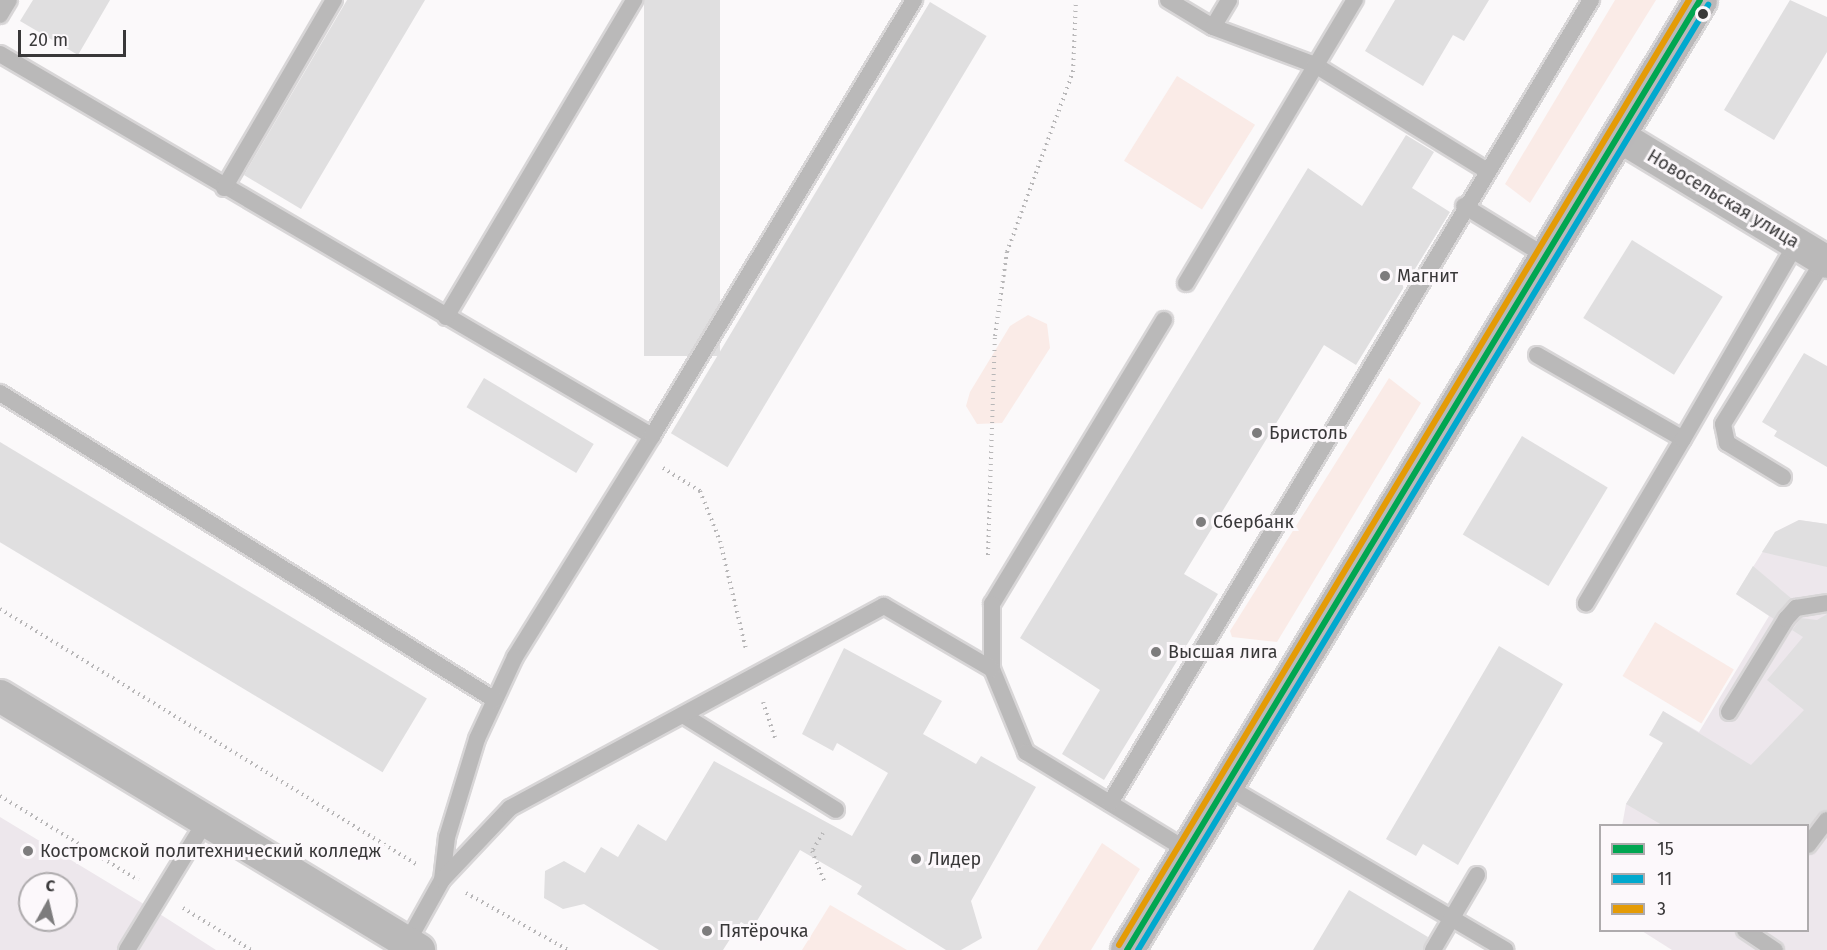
<!DOCTYPE html>
<meta charset="utf-8">
<style>
body{margin:0}
#map{position:relative;width:1827px;height:950px;overflow:hidden;background:#fbf9fa;font-family:"Fira Sans",sans-serif}
div>[style]{position:absolute}
[style*='--x']{left:calc(var(--x)*1px);top:calc(var(--y)*1px);width:calc(var(--w)*1px);rotate:calc(var(--a)*1deg)}
.built>*{inset:0;background:#ede7ec}
.green>*{inset:0;background:#faebe7;transform-origin:0 0}
.building>*{inset:0;background:#e0dfe0;transform-origin:0 0}
.path>*{height:4px;margin-top:-2px;transform-origin:0;background:repeating-linear-gradient(90deg,#b8b7b8 0 1.5px,transparent 0 6px)}
.roads{filter:drop-shadow(2px 0 #d8d6d7) drop-shadow(-2px 0 #d8d6d7) drop-shadow(0 2px #d8d6d7) drop-shadow(0 -2px #d8d6d7)}
.lane>*{height:16px;margin:-8px;padding:0 8px;transform-origin:8px;border-radius:8px;background:#bab9b9}
.street>*{height:32px;margin:-16px;padding:0 16px;transform-origin:16px;border-radius:16px;background:#bab9b9}
.secondary>*{height:33px;margin:-16.5px;padding:0 16.5px;transform-origin:16.5px;border-radius:16.5px;background:#bab8b9}
.bus-1>*{height:6px;margin:-3px;padding:0 3px;transform-origin:3px;border-radius:3px;background:#00a651}
.bus-2>*{height:6px;margin:-3px;padding:0 3px;transform-origin:3px;border-radius:3px;background:#00a9ce}
.bus-3>*{height:6px;margin:-3px;padding:0 3px;transform-origin:3px;border-radius:3px;background:#e49b06}
.dots>*{width:16px;height:16px;translate:-50% -50%;box-sizing:border-box;border:3px solid #fcf8fb;border-radius:50%}
span{translate:-50% -50%;white-space:nowrap;text-align:center;line-height:1.15;-webkit-text-stroke:6px #fcf8fb;paint-order:stroke}
.street-label{font-size:18px;color:#393839}
.poi-label{font-size:18px;color:#393839}
.left{translate:0 -50%;text-align:left}
.legend{position:absolute;left:1599px;top:824px;width:210px;height:108px;box-sizing:border-box;background:#fcf8fb;border:2px solid #aeabad;margin:0;padding:8px 10px;list-style:none;font-size:18px;color:#393839}
.legend li{display:flex;align-items:center;gap:12px;height:30px}
.legend b{width:30px;border:2px solid #aeabad}
.north{position:absolute;left:18px;top:872px;width:60px;height:60px;box-sizing:border-box;background:#fcf8fb;border:2px solid #aeabad;border-radius:50%;rotate:8deg;font-size:16px;font-weight:700;line-height:24px;text-align:center;color:#393839}
.north::after{content:'';display:block;margin:auto;width:21px;height:27px;background:#7d7c7d;clip-path:polygon(50% 0,100% 100%,50% 72%,0 100%)}
.scale{position:absolute;left:18px;top:30px;width:108px;height:27px;box-sizing:border-box;border:3px solid #393839;border-top:0;padding-left:8px;font-size:18px;line-height:21px;white-space:nowrap;color:#393839;-webkit-text-stroke:4px #fcf8fb;paint-order:stroke}
</style>
<div id="map">
<div class="built">
<i style="clip-path:polygon(1799px 520px,1827px 524px,1827px 950px,1672px 950px,1642px 931px,1808px 930px,1808px 826px,1622px 826px,1626px 804px,1663px 743px,1663px 711px,1699px 732px,1769px 616px,1736px 594px,1775px 532px)"></i>
<i style="clip-path:polygon(evenodd,0 817px,152px 909px,216px 950px,0 950px,0 817px,30px 884px,66px 884px,66px 920px,30px 920px,30px 884px)"></i>
</div>
<div class="green">
<i style="clip-path:polygon(1615px 0,1656px 0,1530px 203px,1505px 184px)"></i>
<i style="left:1177px;top:76px;width:92px;height:100px;rotate:32deg"></i>
<i style="clip-path:polygon(1028px 315px,1047px 324px,1050px 348px,1002px 423px,977px 424px,966px 406px,970px 392px,1010px 326px)"></i>
<i style="clip-path:polygon(1389px 378px,1421px 403px,1277px 642px,1232px 637px,1230px 631px)"></i>
<i style="left:1655px;top:622px;width:92px;height:63px;rotate:31deg"></i>
<i style="clip-path:polygon(1102px 843px,1140px 869px,1091px 950px,1037px 950px)"></i>
<i style="clip-path:polygon(830px 905px,832px 906px,907px 950px,802px 950px)"></i>
</div>
<div class="building">
<i style="clip-path:polygon(33px 0,110px 0,78px 55px,20px 21px)"></i>
<i style="clip-path:polygon(347px 0,425px 0,301px 209px,244px 175px)"></i>
<i style="left:644px;top:0;width:76px;height:356px"></i>
<i style="clip-path:polygon(1395px 0,1489px 0,1464px 41px,1453px 35px,1423px 86px,1365px 51px)"></i>
<i style="clip-path:polygon(1790px 0,1827px 17px,1827px 52px,1774px 140px,1724px 110px)"></i>
<i style="left:930px;top:2px;width:66px;height:503px;rotate:31deg"></i>
<i style="clip-path:polygon(1406px 135px,1434px 152px,1412px 188px,1450px 212px,1356px 365px,1324px 345px,1184px 574px,1218px 594px,1104px 780px,1062px 754px,1100px 690px,1020px 638px,1308px 168px,1362px 206px)"></i>
<i style="left:1632px;top:240px;width:107px;height:92px;rotate:32deg"></i>
<i style="clip-path:polygon(1804px 353px,1827px 366px,1827px 467px,1774px 436px,1777px 431px,1762px 422px)"></i>
<i style="left:484px;top:378px;width:128px;height:34px;rotate:31deg"></i>
<i style="left:1522px;top:436px;width:100px;height:115px;rotate:31deg"></i>
<i style="left:0;top:442px;width:498px;height:86px;rotate:31deg"></i>
<i style="clip-path:polygon(1799px 520px,1827px 524px,1827px 567px,1762px 552px,1775px 532px)"></i>
<i style="clip-path:polygon(1753px 566px,1792px 599px,1774px 619px,1736px 594px)"></i>
<i style="clip-path:polygon(1827px 614px,1827px 810px,1810px 825px,1662px 825px,1626px 804px,1663px 743px,1649px 735px,1663px 711px,1751px 765px,1804px 710px,1767px 680px,1803px 637px,1792px 630px,1801px 618px,1817px 620px)"></i>
<i style="clip-path:polygon(1499px 646px,1563px 684px,1458px 865px,1423px 844px,1416px 856px,1386px 839px)"></i>
<i style="clip-path:polygon(844px 648px,942px 701px,923px 734px,976px 764px,981px 756px,1036px 787px,971px 901px,982px 938px,961px 950px,946px 950px,857px 894px,862px 886px,800px 850px,752px 929px,741px 922px,723px 950px,659px 950px,584px 904px,563px 909px,544px 898px,545px 871px,564px 861px,585px 873px,601px 847px,618px 857px,638px 824px,666px 841px,714px 761px,852px 836px,888px 773px,837px 743px,833px 751px,802px 734px)"></i>
<i style="clip-path:polygon(1349px 890px,1428px 937px,1423px 950px,1313px 950px)"></i>
</div>
<div class="path">
<i style="--x:663;--y:468;--w:44;--a:31.9"></i>
<i style="--x:700;--y:491;--w:54;--a:68.2"></i>
<i style="--x:720;--y:541;--w:111;--a:76.5"></i>
<i style="--x:988;--y:555;--w:219;--a:-88.2"></i>
<i style="--x:995;--y:336;--w:85;--a:-81.9"></i>
<i style="--x:1007;--y:252;--w:192;--a:-69.9"></i>
<i style="--x:1073;--y:72;--w:72;--a:-87.6"></i>
<i style="--x:0;--y:609;--w:488;--a:31.5"></i>
<i style="--x:763;--y:702;--w:41;--a:71.6"></i>
<i style="--x:0;--y:796;--w:162;--a:31.3"></i>
<i style="--x:823;--y:833;--w:21;--a:121"></i>
<i style="--x:812;--y:851;--w:35;--a:68"></i>
<i style="--x:466;--y:893;--w:117;--a:29.2"></i>
<i style="--x:183;--y:908;--w:80;--a:31.7"></i>
</div>
<div class="roads">
<div class="lane">
<i style="--x:1168;--y:0;--w:52;--a:31"></i>
<i style="--x:1213;--y:27;--w:109;--a:20.4"></i>
<i style="--x:1315;--y:65;--w:201;--a:31.6"></i>
<i style="--x:0;--y:15;--w:17;--a:-59"></i>
<i style="--x:1213;--y:27;--w:31;--a:-59"></i>
<i style="--x:0;--y:54;--w:756;--a:30.37"></i>
<i style="--x:652;--y:436;--w:260;--a:121.8"></i>
<i style="--x:515;--y:657;--w:90;--a:114.9"></i>
<i style="--x:477;--y:739;--w:102;--a:107"></i>
<i style="--x:447;--y:837;--w:43;--a:96.6"></i>
<i style="--x:442;--y:880;--w:72;--a:119.1"></i>
<i style="--x:224;--y:188;--w:218;--a:-59.7"></i>
<i style="--x:1464;--y:206;--w:97;--a:31.6"></i>
<i style="--x:1186;--y:283;--w:330;--a:-59.2"></i>
<i style="--x:446;--y:317;--w:369;--a:-59.3"></i>
<i style="--x:1164;--y:320;--w:332;--a:121.2"></i>
<i style="--x:992;--y:604;--w:65;--a:90"></i>
<i style="--x:992;--y:669;--w:90;--a:67.7"></i>
<i style="--x:1026;--y:752;--w:190;--a:31.4"></i>
<i style="--x:1537;--y:355;--w:168;--a:29.9"></i>
<i style="--x:1683;--y:439;--w:191;--a:120.6"></i>
<i style="--x:0;--y:393;--w:582;--a:31.81"></i>
<i style="--x:652;--y:436;--w:509;--a:-59"></i>
<i style="--x:1683;--y:439;--w:225;--a:-59.9"></i>
<i style="--x:1783;--y:477;--w:66;--a:-148.7"></i>
<i style="--x:1727;--y:443;--w:19;--a:-102"></i>
<i style="--x:1723;--y:424;--w:193;--a:-58.4"></i>
<i style="--x:1729;--y:712;--w:109;--a:-58.5"></i>
<i style="--x:1786;--y:619;--w:15;--a:-48"></i>
<i style="--x:1796;--y:608;--w:31;--a:-9"></i>
<i style="--x:683;--y:715;--w:180;--a:31.8"></i>
<i style="--x:1226;--y:786;--w:324;--a:30.4"></i>
<i style="--x:1110;--y:803;--w:936;--a:-59.08"></i>
<i style="--x:1808;--y:845;--w:31;--a:-53"></i>
<i style="--x:442;--y:880;--w:99;--a:-46.6"></i>
<i style="--x:510;--y:808;--w:425;--a:-28.4"></i>
<i style="--x:884;--y:606;--w:125;--a:30.3"></i>
<i style="--x:1745;--y:930;--w:36;--a:34"></i>
<i style="--x:127;--y:950;--w:153;--a:-58.6"></i>
<i style="--x:1433;--y:950;--w:87;--a:-59.6"></i>
</div>
<div class="street">
<i style="--x:1619;--y:136;--w:243;--a:31.2"></i>
<i style="--x:0;--y:696;--w:490;--a:31.2"></i>
</div>
<div class="secondary">
<i style="--x:1127;--y:950;--w:1109;--a:-58.9"></i>
</div>
</div>
<div class="bus-1">
<i style="--x:1127;--y:950;--w:1109;--a:-58.9"></i>
</div>
<div class="bus-2">
<i style="--x:1138;--y:950;--w:1104;--a:-58.9"></i>
</div>
<div class="bus-3">
<i style="--x:1119;--y:945;--w:1104;--a:-58.9"></i>
</div>
<div class="dots">
<i style="left:1703px;top:14px;background:#393839"></i>
<i style="left:1385px;top:276px;background:#7d7c7d"></i>
<i style="left:1257px;top:433px;background:#7d7c7d"></i>
<i style="left:1201px;top:522px;background:#7d7c7d"></i>
<i style="left:1156px;top:652px;background:#7d7c7d"></i>
<i style="left:28px;top:851px;background:#7d7c7d"></i>
<i style="left:916px;top:859px;background:#7d7c7d"></i>
<i style="left:707px;top:931px;background:#7d7c7d"></i>
</div>
<div class="street-label">
<span style="left:1723px;top:199px;rotate:31deg">Новосельская улица</span>
</div>
<div class="poi-label">
<span class="left" style="left:1397px;top:276px">Магнит</span>
<span class="left" style="left:1269px;top:433px">Бристоль</span>
<span class="left" style="left:1213px;top:522px">Сбербанк</span>
<span class="left" style="left:1168px;top:652px">Высшая лига</span>
<span class="left" style="left:40px;top:851px">Костромской политехнический колледж</span>
<span class="left" style="left:928px;top:859px">Лидер</span>
<span class="left" style="left:719px;top:931px">Пятёрочка</span>
</div>
<ul class="legend">
<li><b style="height:8px;background:#00a651"></b>15</li>
<li><b style="height:8px;background:#00a9ce"></b>11</li>
<li><b style="height:8px;background:#e49b06"></b>3</li>
</ul>
<div class="north">С</div>
<div class="scale">20 m</div>
</div>
